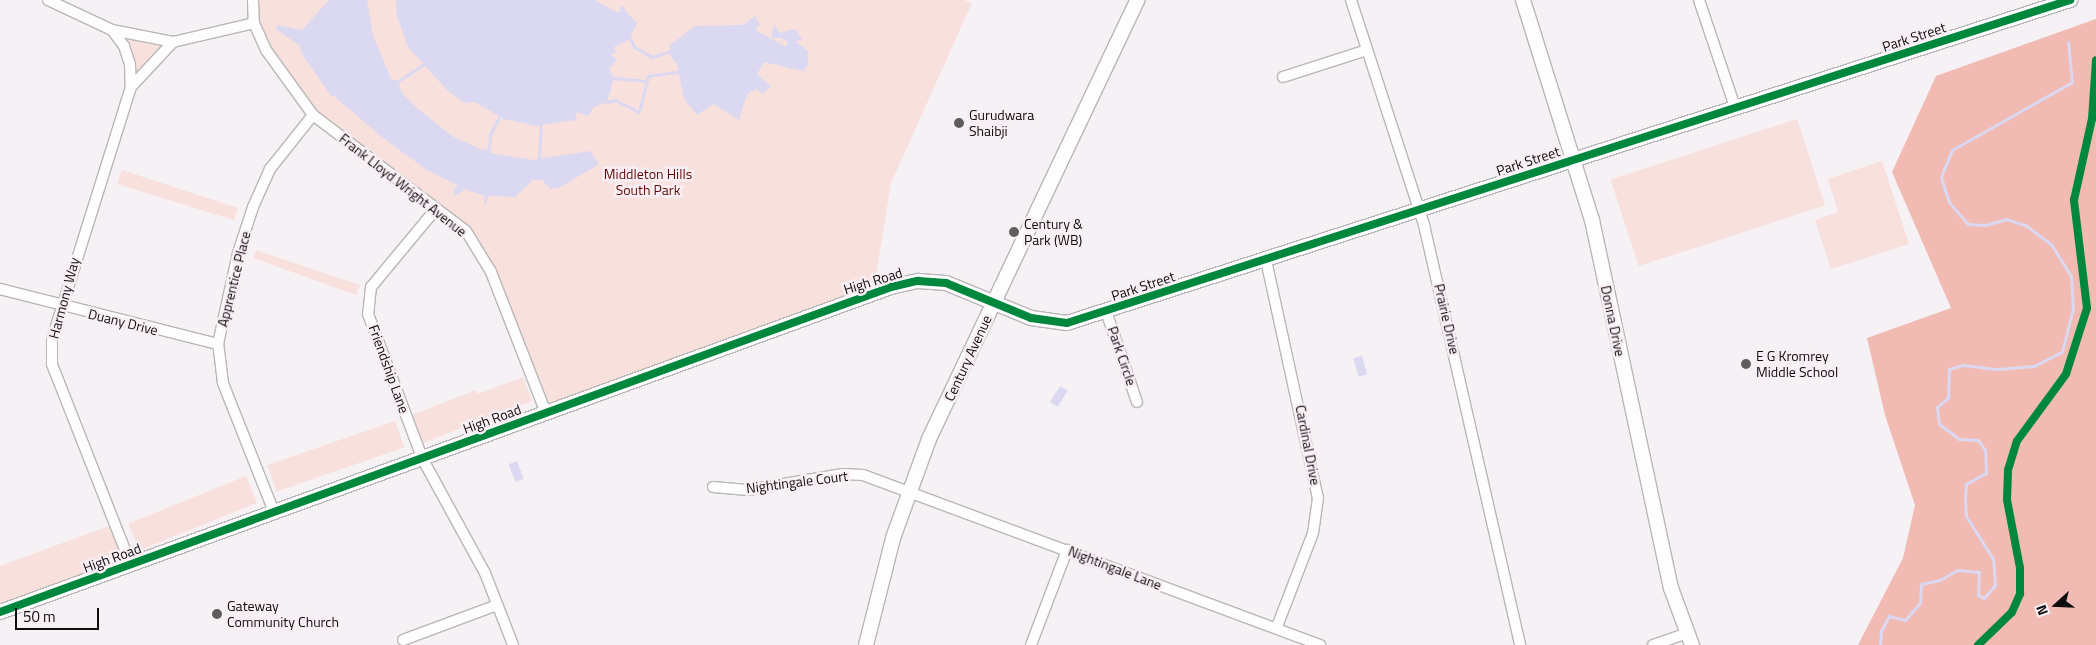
<!DOCTYPE html>
<style>
body{margin:0}
#map{position:relative;width:2096px;height:645px;overflow:hidden;background:#f6f1f4;font-family:"Titillium Web",sans-serif}
div>[style]{position:absolute}
[style*='--x']{left:calc(var(--x)*1px);top:calc(var(--y)*1px);width:calc(var(--w)*1px);rotate:calc(var(--a)*1deg)}
.green>*{inset:0;background:#f8e0dd;transform-origin:0 0}
.forest>*{inset:0;background:#f1bab3}
.water>*{inset:0;background:#dbd8f2;transform-origin:0 0}
.stream>*{height:3px;margin:-1.5px;padding:0 1.5px;transform-origin:1.5px;border-radius:1.5px;background:#dbd8f2}
.roads{filter:drop-shadow(1px 0 #b9b6b8) drop-shadow(-1px 0 #b9b6b8) drop-shadow(0 1px #b9b6b8) drop-shadow(0 -1px #b9b6b8)}
.street>*{height:10px;margin:-5px;padding:0 5px;transform-origin:5px;border-radius:5px;background:#fefdfd}
.secondary>*{height:14px;margin:-7px;padding:0 7px;transform-origin:7px;border-radius:7px;background:#fefdfd}
.cycleway>*{height:8px;margin:-4px;padding:0 4px;transform-origin:4px;border-radius:4px;background:#00873e}
.dots>*{width:14px;height:14px;translate:-50% -50%;box-sizing:border-box;border:2px solid #f8eff5;border-radius:50%}
span{translate:-50% -50%;white-space:nowrap;text-align:center;line-height:1.15;-webkit-text-stroke:5px #f8eff5;paint-order:stroke}
.street-label{font-size:14px;color:#0f0c0e}
.poi-label{font-size:14px;color:#0f0c0e}
.left{translate:0 -50%;text-align:left}
.park-label{font-size:14px;color:#620c04}
.north{position:absolute;left:2031px;top:580px;width:50px;height:50px;-webkit-text-stroke:4px #f8eff5;paint-order:stroke;rotate:250deg;font-size:14px;font-weight:700;line-height:20px;text-align:center;color:#0f0c0e}
.north::after{content:'';display:block;margin:auto;width:18px;height:22px;background:#0f0c0e;clip-path:polygon(50% 0,100% 100%,50% 72%,0 100%)}
.scale{position:absolute;left:15px;top:608px;width:84px;height:22px;box-sizing:border-box;border:2px solid #0f0c0e;border-top:0;padding-left:6px;font-size:15px;line-height:18px;white-space:nowrap;color:#0f0c0e;-webkit-text-stroke:4px #f8eff5;paint-order:stroke}
</style>
<div id="map">
<div class="green">
<i style="clip-path:polygon(253px 0,964px 0,972px 3px,891px 183px,873px 293px,546px 413px,491px 272px,466px 231px,313px 115px,266px 50px)"></i>
<i style="clip-path:polygon(112px 30px,173px 42px,131px 87px,130px 64px)"></i>
<i style="left:1797px;top:119px;width:91px;height:196px;rotate:72deg"></i>
<i style="clip-path:polygon(1882px 161px,1909px 244px,1831px 269px,1815px 220px,1838px 212px,1828px 179px)"></i>
<i style="clip-path:polygon(122px 170px,238px 208px,234px 220px,117px 184px)"></i>
<i style="clip-path:polygon(256px 250px,360px 285px,356px 295px,253px 258px)"></i>
<i style="clip-path:polygon(523px 377px,532px 401px,423px 443px,412px 415px,476px 390px,478px 394px)"></i>
<i style="left:395px;top:421px;width:28px;height:135px;rotate:71deg"></i>
<i style="left:246px;top:476px;width:29px;height:127px;rotate:68deg"></i>
<i style="clip-path:polygon(114px 524px,131px 565px,0 612px,0 566px)"></i>
</div>
<div class="forest">
<i style="clip-path:polygon(2096px 19px,2096px 645px,1858px 645px,1903px 558px,1915px 505px,1885px 415px,1867px 338px,1951px 308px,1892px 172px,1936px 76px)"></i>
</div>
<div class="water">
<i style="clip-path:polygon(329px 0,367px 0,373px 36px,391px 79px,398px 81px,402px 93px,417px 108px,452px 136px,482px 150px,489px 149px,490px 153px,534px 160px,590px 151px,599px 164px,559px 188px,550px 189px,542px 180px,533px 180px,515px 197px,489px 196px,484px 207px,485px 196px,471px 191px,465px 189px,455px 196px,453px 194px,457px 185px,427px 170px,382px 137px,337px 99px,336px 95px,332px 97px,301px 53px,300px 46px,276px 29px,277px 25px,302px 30px)"></i>
<i style="clip-path:polygon(396px 0,595px 0,616px 12px,621px 12px,619px 8px,625px 6px,625px 11px,637px 23px,630px 39px,614px 47px,616px 53px,610px 54px,617px 59px,609px 69px,614px 78px,607px 102px,594px 107px,588px 116px,577px 112px,575px 120px,537px 126px,504px 119px,475px 102px,465px 103px,447px 90px,408px 47px,397px 16px)"></i>
<i style="clip-path:polygon(755px 16px,760px 25px,755px 30px,787px 47px,787px 41px,781px 38px,771px 38px,774px 24px,780px 33px,795px 29px,802px 39px,796px 42px,808px 51px,808px 65px,803px 71px,764px 62px,757px 74px,771px 87px,763px 93px,756px 89px,747px 94px,739px 120px,713px 104px,697px 115px,684px 99px,677px 64px,671px 57px,669px 46px,695px 26px,743px 25px)"></i>
<i style="left:1362px;top:356px;width:19px;height:9px;rotate:74deg"></i>
<i style="left:1060px;top:386px;width:9px;height:19px;rotate:32deg"></i>
<i style="left:517px;top:461px;width:19px;height:9px;rotate:69deg"></i>
</div>
<div class="stream">
<i style="--x:630;--y:39;--w:9;--a:63"></i>
<i style="--x:634;--y:47;--w:21;--a:29"></i>
<i style="--x:652;--y:57;--w:19;--a:-18"></i>
<i style="--x:614;--y:78;--w:32;--a:5"></i>
<i style="--x:398;--y:81;--w:30;--a:-33"></i>
<i style="--x:607;--y:102;--w:8;--a:-14"></i>
<i style="--x:615;--y:100;--w:27;--a:27"></i>
<i style="--x:639;--y:112;--w:37;--a:-76"></i>
<i style="--x:648;--y:76;--w:30;--a:-8"></i>
<i style="--x:489;--y:149;--w:14;--a:-86"></i>
<i style="--x:490;--y:135;--w:20;--a:-63"></i>
<i style="--x:539;--y:159;--w:33;--a:-87"></i>
<i style="--x:1880;--y:645;--w:14;--a:-86"></i>
<i style="--x:1881;--y:631;--w:17;--a:-62"></i>
<i style="--x:1889;--y:616;--w:16;--a:14"></i>
<i style="--x:1905;--y:620;--w:23;--a:-49"></i>
<i style="--x:1920;--y:603;--w:19;--a:-87"></i>
<i style="--x:1921;--y:584;--w:19;--a:-12"></i>
<i style="--x:1940;--y:580;--w:20;--a:-30"></i>
<i style="--x:1957;--y:570;--w:22;--a:5"></i>
<i style="--x:1979;--y:572;--w:23;--a:92"></i>
<i style="--x:1978;--y:595;--w:7;--a:27"></i>
<i style="--x:1984;--y:598;--w:17;--a:-50"></i>
<i style="--x:1995;--y:585;--w:26;--a:-94"></i>
<i style="--x:1993;--y:559;--w:51;--a:-122.1"></i>
<i style="--x:1966;--y:516;--w:17;--a:-93"></i>
<i style="--x:1965;--y:499;--w:15;--a:-86"></i>
<i style="--x:1966;--y:484;--w:23;--a:-29"></i>
<i style="--x:1986;--y:473;--w:23;--a:-92"></i>
<i style="--x:1985;--y:450;--w:12;--a:-125"></i>
<i style="--x:1978;--y:440;--w:19;--a:-177"></i>
<i style="--x:1959;--y:439;--w:25;--a:-143"></i>
<i style="--x:1939;--y:424;--w:17;--a:-97"></i>
<i style="--x:1937;--y:407;--w:14;--a:-39"></i>
<i style="--x:1948;--y:398;--w:29;--a:-88"></i>
<i style="--x:1949;--y:369;--w:15;--a:-16"></i>
<i style="--x:1963;--y:365;--w:35;--a:7"></i>
<i style="--x:1998;--y:369;--w:36;--a:-5"></i>
<i style="--x:2034;--y:366;--w:31;--a:-27"></i>
<i style="--x:2062;--y:352;--w:45;--a:-76"></i>
<i style="--x:2073;--y:308;--w:32;--a:-94"></i>
<i style="--x:2071;--y:276;--w:36;--a:-122"></i>
<i style="--x:2052;--y:245;--w:31;--a:-143"></i>
<i style="--x:2027;--y:226;--w:21;--a:-161"></i>
<i style="--x:2007;--y:219;--w:24;--a:165"></i>
<i style="--x:1984;--y:225;--w:16;--a:-176"></i>
<i style="--x:1968;--y:224;--w:29;--a:-131"></i>
<i style="--x:1949;--y:202;--w:26;--a:-108"></i>
<i style="--x:1941;--y:177;--w:29;--a:-68"></i>
<i style="--x:1952;--y:150;--w:138;--a:-29.5"></i>
<i style="--x:2072;--y:82;--w:40;--a:-95.7"></i>
</div>
<div class="roads">
<div class="street">
<i style="--x:48;--y:0;--w:71;--a:25.1"></i>
<i style="--x:112;--y:30;--w:62;--a:11.1"></i>
<i style="--x:173;--y:42;--w:83;--a:-13.2"></i>
<i style="--x:253;--y:0;--w:23;--a:88"></i>
<i style="--x:254;--y:23;--w:30;--a:66"></i>
<i style="--x:266;--y:50;--w:80;--a:54.1"></i>
<i style="--x:313;--y:115;--w:192;--a:37.2"></i>
<i style="--x:466;--y:231;--w:48;--a:58.6"></i>
<i style="--x:491;--y:272;--w:151;--a:68.7"></i>
<i style="--x:1351;--y:0;--w:237;--a:72"></i>
<i style="--x:1424;--y:225;--w:431;--a:77.1"></i>
<i style="--x:1699;--y:0;--w:113;--a:71.4"></i>
<i style="--x:112;--y:30;--w:20;--a:53"></i>
<i style="--x:124;--y:46;--w:19;--a:72"></i>
<i style="--x:130;--y:64;--w:23;--a:88"></i>
<i style="--x:1283;--y:77;--w:88;--a:-17.8"></i>
<i style="--x:435;--y:210;--w:100;--a:129.7"></i>
<i style="--x:371;--y:287;--w:27;--a:96"></i>
<i style="--x:368;--y:314;--w:154;--a:69.4"></i>
<i style="--x:422;--y:458;--w:131;--a:61.3"></i>
<i style="--x:485;--y:573;--w:77;--a:68.7"></i>
<i style="--x:1266;--y:260;--w:244;--a:77.7"></i>
<i style="--x:1318;--y:498;--w:35;--a:98"></i>
<i style="--x:1313;--y:533;--w:101;--a:111"></i>
<i style="--x:0;--y:289;--w:225;--a:14.2"></i>
<i style="--x:1106;--y:311;--w:96;--a:71.2"></i>
<i style="--x:713;--y:487;--w:35;--a:5"></i>
<i style="--x:748;--y:490;--w:96;--a:-9.6"></i>
<i style="--x:843;--y:474;--w:20;--a:3"></i>
<i style="--x:863;--y:475;--w:488;--a:20.4"></i>
<i style="--x:274;--y:512;--w:139;--a:-111.6"></i>
<i style="--x:223;--y:383;--w:39;--a:-97"></i>
<i style="--x:218;--y:344;--w:93;--a:-77.6"></i>
<i style="--x:238;--y:253;--w:48;--a:-71.9"></i>
<i style="--x:253;--y:207;--w:42;--a:-65.9"></i>
<i style="--x:270;--y:169;--w:69;--a:-51.5"></i>
<i style="--x:131;--y:565;--w:216;--a:-111.5"></i>
<i style="--x:52;--y:364;--w:25;--a:-90"></i>
<i style="--x:52;--y:339;--w:264;--a:-72.6"></i>
<i style="--x:131;--y:87;--w:62;--a:-47"></i>
<i style="--x:403;--y:640;--w:100;--a:-20.4"></i>
<i style="--x:1031;--y:645;--w:102;--a:-69.2"></i>
<i style="--x:1653;--y:645;--w:37;--a:-19"></i>
</div>
<div class="secondary">
<i style="--x:1523;--y:0;--w:231;--a:72.6"></i>
<i style="--x:1592;--y:220;--w:376;--a:77.9"></i>
<i style="--x:1671;--y:588;--w:61;--a:69.8"></i>
<i style="--x:0;--y:612;--w:948;--a:-20.04"></i>
<i style="--x:891;--y:287;--w:28;--a:-13"></i>
<i style="--x:918;--y:281;--w:28;--a:4"></i>
<i style="--x:946;--y:283;--w:92;--a:22.4"></i>
<i style="--x:1031;--y:318;--w:36;--a:8"></i>
<i style="--x:1067;--y:323;--w:1054;--a:-17.85"></i>
<i style="--x:866;--y:645;--w:110;--a:-75.8"></i>
<i style="--x:893;--y:538;--w:105;--a:-70"></i>
<i style="--x:929;--y:439;--w:486;--a:-64.6"></i>
</div>
</div>
<div class="cycleway">
<i style="--x:0;--y:612;--w:948;--a:-20.04"></i>
<i style="--x:891;--y:287;--w:28;--a:-13"></i>
<i style="--x:918;--y:281;--w:28;--a:4"></i>
<i style="--x:946;--y:283;--w:92;--a:22.4"></i>
<i style="--x:1031;--y:318;--w:36;--a:8"></i>
<i style="--x:1067;--y:323;--w:1054;--a:-17.85"></i>
<i style="--x:1978;--y:645;--w:47;--a:-44.1"></i>
<i style="--x:2012;--y:612;--w:20;--a:-66"></i>
<i style="--x:2020;--y:594;--w:26;--a:-90"></i>
<i style="--x:2020;--y:568;--w:69;--a:-100.8"></i>
<i style="--x:2007;--y:500;--w:30;--a:-88"></i>
<i style="--x:2008;--y:470;--w:30;--a:-73"></i>
<i style="--x:2017;--y:441;--w:83;--a:-53.8"></i>
<i style="--x:2066;--y:374;--w:69;--a:-72.3"></i>
<i style="--x:2087;--y:308;--w:109;--a:-96.9"></i>
<i style="--x:2074;--y:200;--w:83;--a:-77.5"></i>
<i style="--x:2092;--y:119;--w:59;--a:-86.1"></i>
</div>
<div class="dots">
<i style="left:959px;top:123px;background:#605c5e"></i>
<i style="left:1014px;top:232px;background:#605c5e"></i>
<i style="left:1746px;top:364px;background:#605c5e"></i>
<i style="left:217px;top:614px;background:#605c5e"></i>
</div>
<div class="street-label">
<span style="left:1914px;top:37px;rotate:-18deg">Park Street</span>
<span style="left:1528px;top:161px;rotate:-18deg">Park Street</span>
<span style="left:403px;top:185px;rotate:38deg">Frank Lloyd Wright Avenue</span>
<span style="left:234px;top:279px;rotate:-76deg">Apprentice Place</span>
<span style="left:873px;top:281px;rotate:-17deg">High Road</span>
<span style="left:1143px;top:286px;rotate:-18deg">Park Street</span>
<span style="left:64px;top:298px;rotate:-75deg">Harmony Way</span>
<span style="left:1447px;top:319px;rotate:77deg">Prairie Drive</span>
<span style="left:1613px;top:321px;rotate:78deg">Donna Drive</span>
<span style="left:123px;top:322px;rotate:14deg">Duany Drive</span>
<span style="left:1122px;top:356px;rotate:71deg">Park Circle</span>
<span style="left:968px;top:358px;rotate:-65deg">Century Avenue</span>
<span style="left:389px;top:369px;rotate:70deg">Friendship Lane</span>
<span style="left:492px;top:419px;rotate:-20deg">High Road</span>
<span style="left:1308px;top:445px;rotate:79deg">Cardinal Drive</span>
<span style="left:797px;top:482px;rotate:-7deg">Nightingale Court</span>
<span style="left:112px;top:558px;rotate:-20deg">High Road</span>
<span style="left:1115px;top:568px;rotate:21deg">Nightingale Lane</span>
</div>
<div class="poi-label">
<span class="left" style="left:969px;top:123px">Gurudwara<br>Shaibji</span>
<span class="left" style="left:1024px;top:232px">Century &amp;<br>Park (WB)</span>
<span class="left" style="left:1756px;top:364px">E G Kromrey<br>Middle School</span>
<span class="left" style="left:227px;top:614px">Gateway<br>Community Church</span>
</div>
<div class="park-label">
<span style="left:648px;top:182px">Middleton Hills<br>South Park</span>
</div>
<div class="north">N</div>
<div class="scale">50 m</div>
</div>
